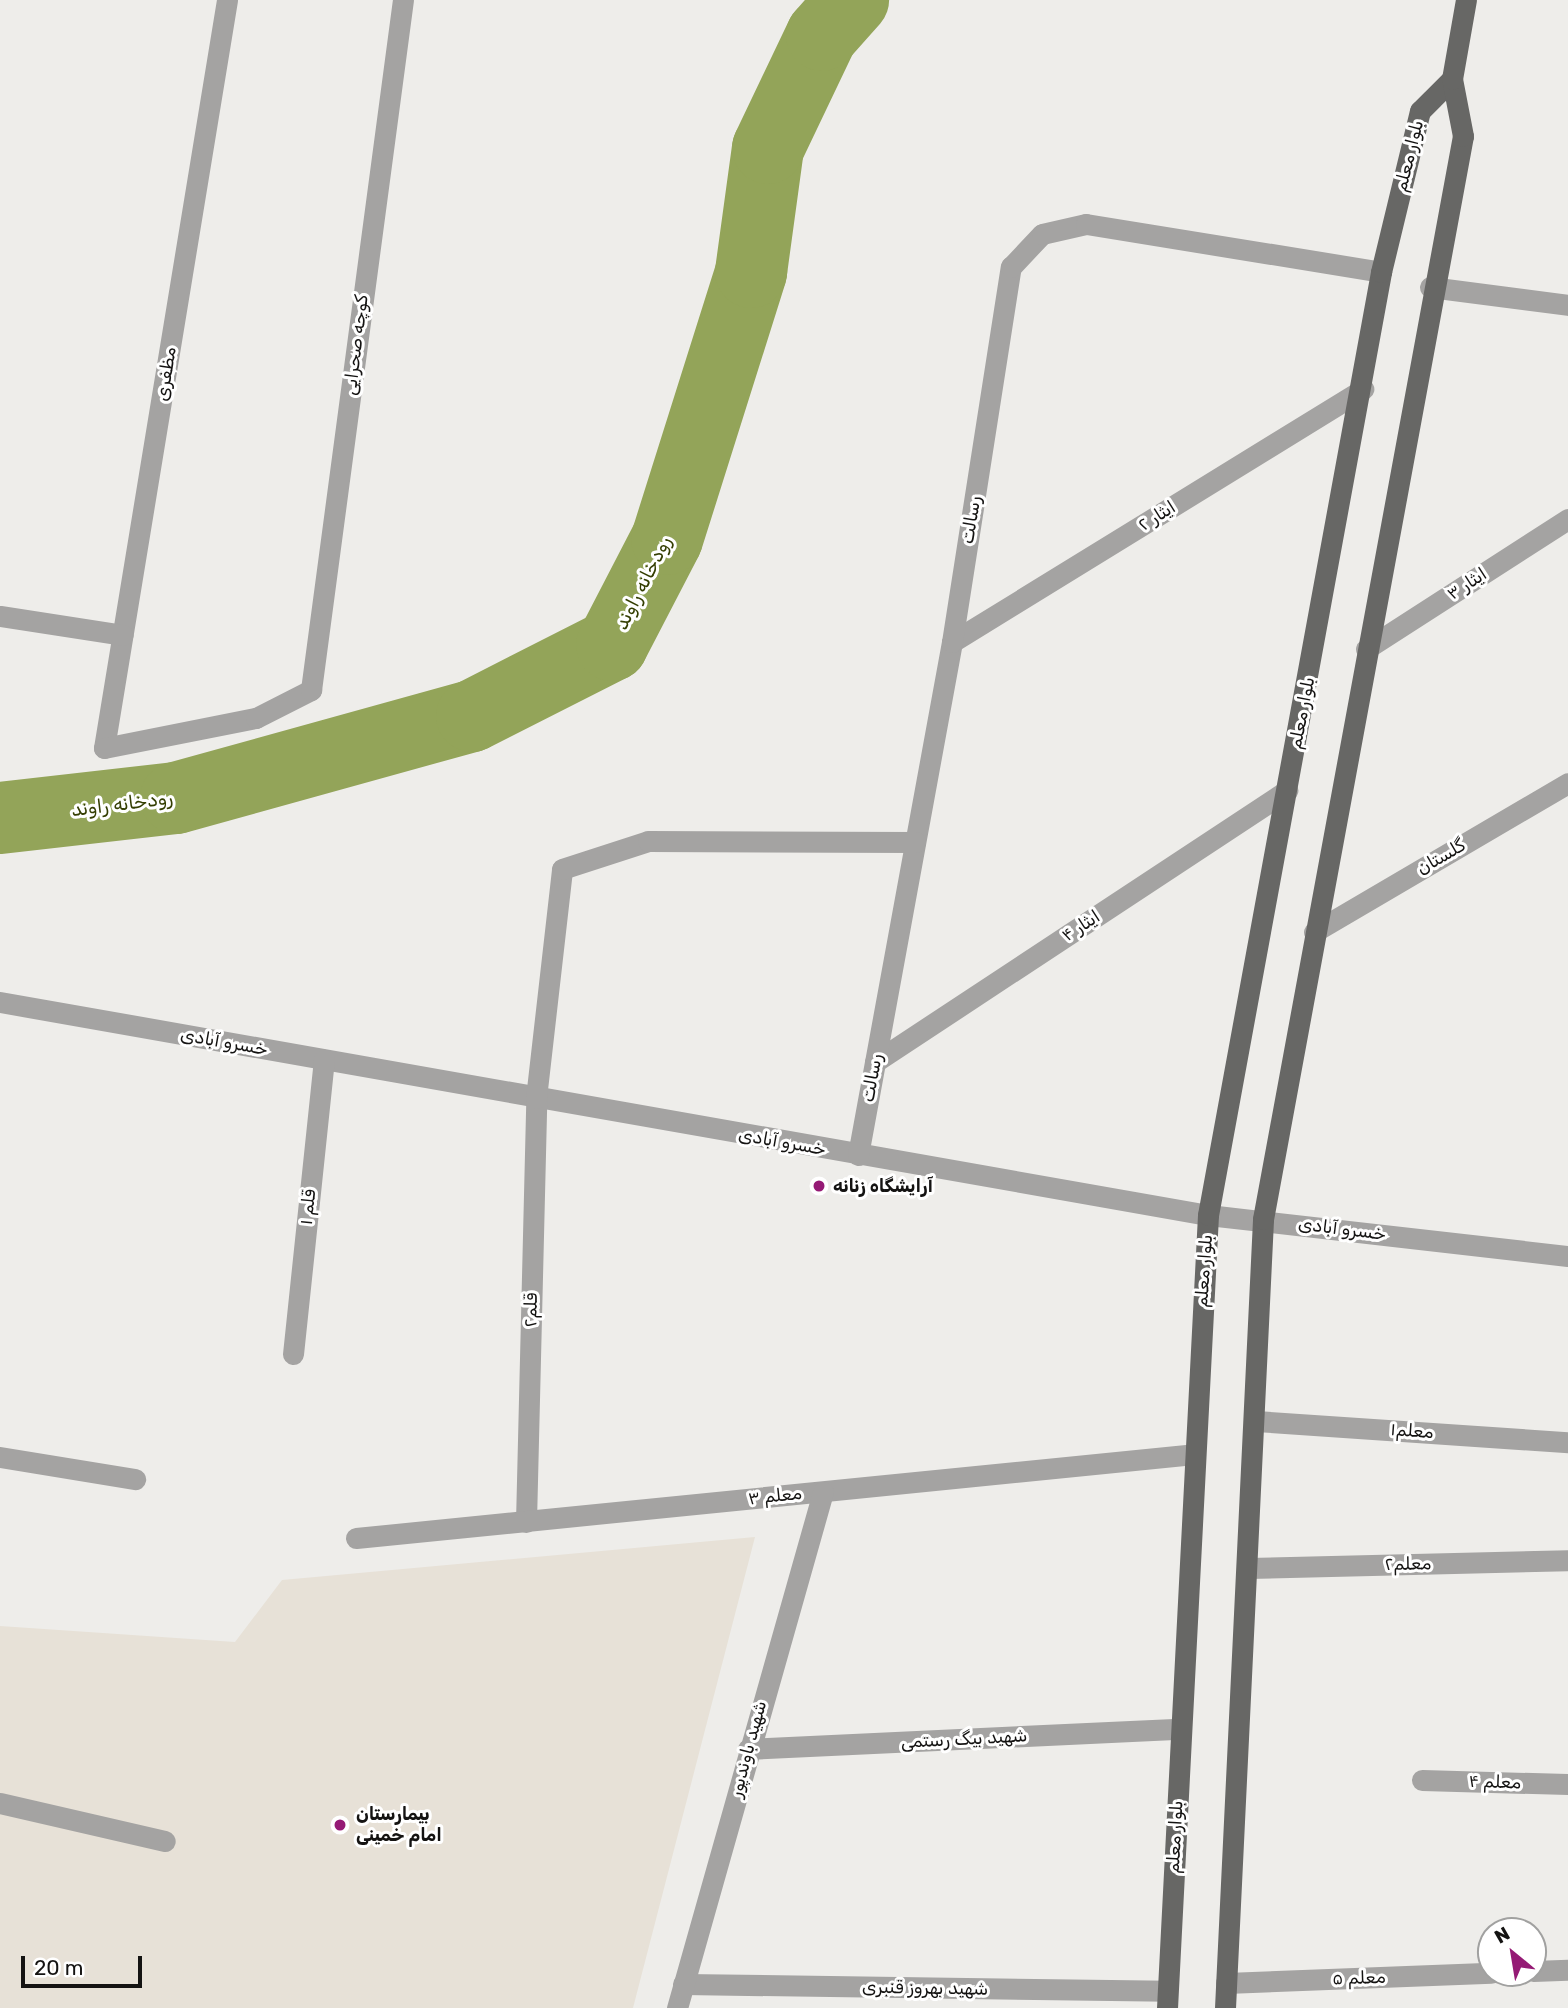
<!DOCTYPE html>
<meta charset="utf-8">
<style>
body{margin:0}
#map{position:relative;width:1568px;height:2008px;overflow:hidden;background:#eeedea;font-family:Rubik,"Noto Naskh Arabic",sans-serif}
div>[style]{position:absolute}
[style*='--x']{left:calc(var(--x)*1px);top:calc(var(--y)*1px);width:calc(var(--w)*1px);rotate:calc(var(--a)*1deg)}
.built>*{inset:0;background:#e7e1d7}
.river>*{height:72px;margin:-36px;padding:0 36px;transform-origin:36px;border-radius:36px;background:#93a459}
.minor>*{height:21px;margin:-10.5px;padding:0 10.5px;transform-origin:10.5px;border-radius:10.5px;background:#a4a3a2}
.major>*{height:21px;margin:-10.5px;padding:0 10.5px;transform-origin:10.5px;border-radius:10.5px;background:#676765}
.dots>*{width:19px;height:19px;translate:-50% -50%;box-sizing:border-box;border:4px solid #fff;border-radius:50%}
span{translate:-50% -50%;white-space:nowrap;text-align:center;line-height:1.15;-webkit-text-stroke:6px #fff;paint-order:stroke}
.street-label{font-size:18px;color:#141312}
.poi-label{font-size:18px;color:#141312;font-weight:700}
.left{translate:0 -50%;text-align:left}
.water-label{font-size:19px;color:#343e02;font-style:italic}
.north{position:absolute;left:1477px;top:1917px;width:70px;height:70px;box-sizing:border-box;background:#fff;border:2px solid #a1a1a0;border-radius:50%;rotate:330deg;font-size:19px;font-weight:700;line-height:28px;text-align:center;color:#141312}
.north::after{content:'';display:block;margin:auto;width:24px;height:32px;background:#951a75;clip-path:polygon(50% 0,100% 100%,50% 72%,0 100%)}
.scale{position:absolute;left:21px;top:1956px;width:121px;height:32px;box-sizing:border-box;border:4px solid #141312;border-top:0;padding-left:9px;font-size:21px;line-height:24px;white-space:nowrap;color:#141312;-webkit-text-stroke:5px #fff;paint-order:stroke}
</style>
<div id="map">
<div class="built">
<i style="clip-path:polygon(755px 1537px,633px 2008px,0 2008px,0 1626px,235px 1642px,282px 1580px)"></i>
</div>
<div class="river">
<i style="--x:0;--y:818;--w:177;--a:-6.5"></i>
<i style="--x:176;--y:798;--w:307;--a:-15.5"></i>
<i style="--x:472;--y:716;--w:157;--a:-26.9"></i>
<i style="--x:612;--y:645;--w:119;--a:-62.6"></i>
<i style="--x:667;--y:539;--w:280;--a:-72.5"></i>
<i style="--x:751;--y:272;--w:125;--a:-82.2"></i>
<i style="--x:768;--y:148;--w:125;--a:-64.5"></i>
<i style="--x:822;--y:35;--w:47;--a:-48.5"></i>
</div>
<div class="minor">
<i style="--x:227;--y:0;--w:758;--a:99.34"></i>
<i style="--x:104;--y:748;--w:155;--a:-11.2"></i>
<i style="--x:256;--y:718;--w:62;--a:-27"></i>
<i style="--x:311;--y:690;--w:696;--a:-82.41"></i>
<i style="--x:1430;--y:287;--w:139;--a:7.4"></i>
<i style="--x:0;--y:616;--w:124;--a:8.8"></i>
<i style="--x:952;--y:642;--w:483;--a:-31.6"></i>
<i style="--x:1366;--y:649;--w:240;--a:-32.8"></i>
<i style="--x:1314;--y:932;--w:294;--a:-30.4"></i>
<i style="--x:0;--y:1002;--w:1227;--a:10"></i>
<i style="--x:1208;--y:1215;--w:362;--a:6.5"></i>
<i style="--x:875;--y:1062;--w:494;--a:-33.4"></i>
<i style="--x:858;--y:1155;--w:522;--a:-79.62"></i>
<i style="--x:952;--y:642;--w:380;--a:-81.1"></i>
<i style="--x:1011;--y:267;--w:45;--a:-46.8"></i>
<i style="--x:1042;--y:234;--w:45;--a:-12.8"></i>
<i style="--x:1086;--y:224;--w:299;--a:9.2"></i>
<i style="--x:293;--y:1354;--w:296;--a:-84"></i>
<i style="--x:1256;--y:1421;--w:313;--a:3.9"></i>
<i style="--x:0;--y:1457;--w:137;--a:9.3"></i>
<i style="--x:526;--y:1522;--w:424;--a:-88.6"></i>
<i style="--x:536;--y:1098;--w:230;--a:-83.5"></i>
<i style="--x:562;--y:869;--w:90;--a:-18"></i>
<i style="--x:648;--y:841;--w:267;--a:0.2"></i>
<i style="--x:356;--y:1538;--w:842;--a:-5.72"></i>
<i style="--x:1248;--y:1568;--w:320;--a:-1.4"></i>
<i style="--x:748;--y:1749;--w:432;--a:-2.7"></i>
<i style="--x:1422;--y:1780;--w:146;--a:1.6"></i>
<i style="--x:0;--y:1803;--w:169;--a:13"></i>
<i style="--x:1533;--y:1971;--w:35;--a:-2"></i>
<i style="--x:1226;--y:1983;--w:265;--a:-2.2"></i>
<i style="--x:683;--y:1984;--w:484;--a:0.8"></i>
<i style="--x:677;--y:2008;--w:536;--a:-74.2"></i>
</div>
<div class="major">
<i style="--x:1167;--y:2008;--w:794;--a:-87.04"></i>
<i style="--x:1208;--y:1215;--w:959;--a:-79.6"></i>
<i style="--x:1381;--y:272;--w:166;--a:-76.4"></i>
<i style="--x:1420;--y:111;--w:45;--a:-45"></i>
<i style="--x:1225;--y:2008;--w:790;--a:-87.24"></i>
<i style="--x:1263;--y:1219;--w:1101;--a:-79.54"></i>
<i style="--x:1463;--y:136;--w:58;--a:-100.9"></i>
<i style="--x:1452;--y:79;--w:80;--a:-80"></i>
</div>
<div class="dots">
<i style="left:819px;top:1186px;background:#951a75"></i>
<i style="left:340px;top:1825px;background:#951a75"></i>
</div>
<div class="street-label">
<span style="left:1409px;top:156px;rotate:-76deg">بلوار معلم</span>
<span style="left:356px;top:345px;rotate:-83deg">کوچه صحرایی</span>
<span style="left:166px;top:374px;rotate:-81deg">مظفری</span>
<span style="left:1157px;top:516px;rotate:-32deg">ایثار ۲</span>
<span style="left:971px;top:520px;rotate:-81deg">رسالت</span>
<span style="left:1467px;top:584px;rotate:-33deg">ایثار ۳</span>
<span style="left:1302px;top:713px;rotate:-79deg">بلوار معلم</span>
<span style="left:1441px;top:857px;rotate:-30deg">گلستان</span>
<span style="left:1081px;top:926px;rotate:-33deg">ایثار ۴</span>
<span style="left:224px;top:1042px;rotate:10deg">خسرو آبادی</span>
<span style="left:872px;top:1078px;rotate:-80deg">رسالت</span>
<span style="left:782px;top:1142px;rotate:10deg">خسرو آبادی</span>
<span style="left:308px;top:1207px;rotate:-84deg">قلم ۱</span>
<span style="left:1342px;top:1229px;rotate:7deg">خسرو آبادی</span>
<span style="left:1204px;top:1271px;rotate:-86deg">بلوار معلم</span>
<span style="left:531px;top:1310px;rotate:-89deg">قلم۲</span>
<span style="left:1412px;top:1431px;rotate:4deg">معلم۱</span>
<span style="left:775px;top:1496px;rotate:-6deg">معلم ۳</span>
<span style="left:1408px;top:1564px;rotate:-1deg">معلم۲</span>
<span style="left:964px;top:1739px;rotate:-3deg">شهید بیگ رستمی</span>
<span style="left:748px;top:1749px;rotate:-75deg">شهید باوندپور</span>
<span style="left:1495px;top:1782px;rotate:2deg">معلم ۴</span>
<span style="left:1175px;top:1837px;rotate:-87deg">بلوار معلم</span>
<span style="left:1359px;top:1978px;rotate:-2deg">معلم ۵</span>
<span style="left:925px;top:1988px;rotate:1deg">شهید بهروز قنبری</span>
</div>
<div class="poi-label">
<span class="left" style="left:833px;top:1186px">آرایشگاه زنانه</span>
<span class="left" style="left:356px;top:1825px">بیمارستان<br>امام خمینی</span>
</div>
<div class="water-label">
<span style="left:643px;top:583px;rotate:-63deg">رودخانه راوند</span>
<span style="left:122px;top:804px;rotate:-7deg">رودخانه راوند</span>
</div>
<div class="north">N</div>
<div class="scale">20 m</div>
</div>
